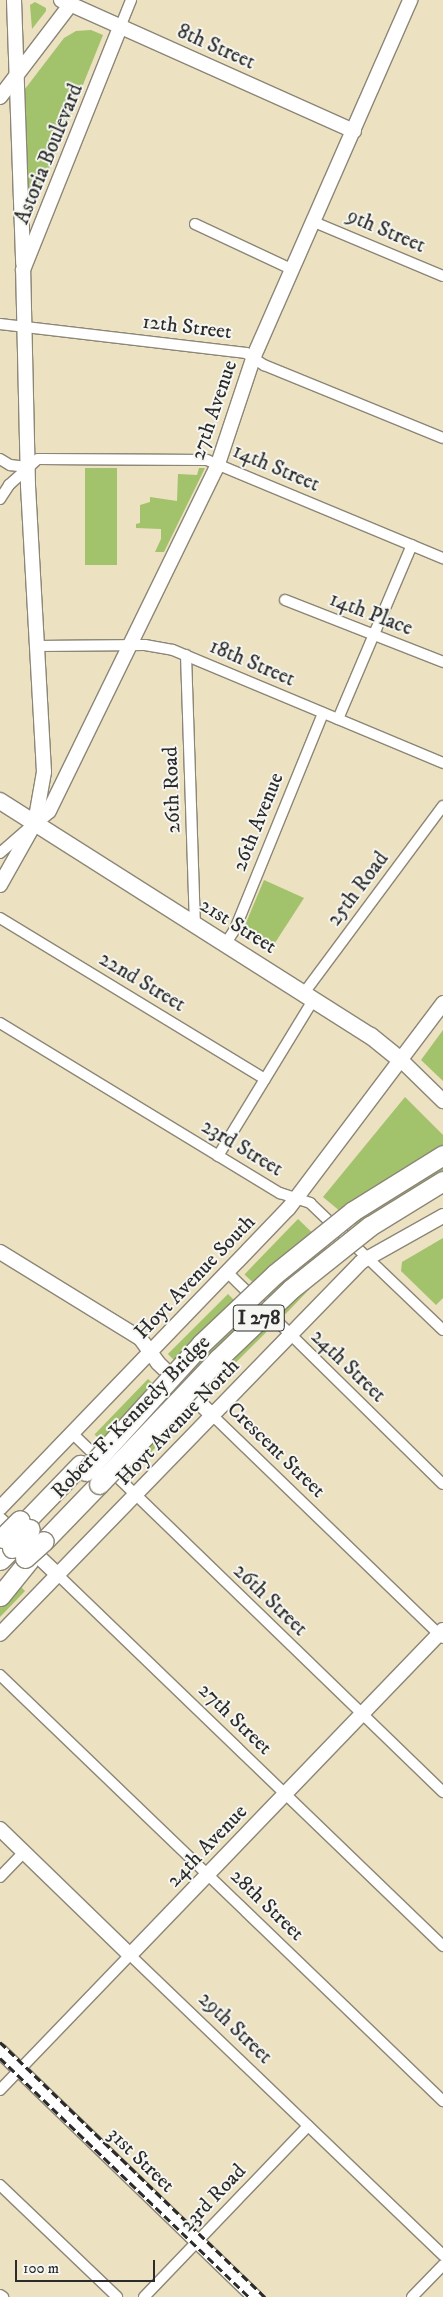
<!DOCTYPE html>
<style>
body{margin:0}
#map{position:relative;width:443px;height:2297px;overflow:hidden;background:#ece1c1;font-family:"IM FELL DW Pica",serif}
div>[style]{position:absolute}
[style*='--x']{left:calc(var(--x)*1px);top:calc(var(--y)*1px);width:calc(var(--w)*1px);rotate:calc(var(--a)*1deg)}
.green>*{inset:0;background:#a2c26b;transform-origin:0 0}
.roads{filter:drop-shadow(1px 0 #8c8676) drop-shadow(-1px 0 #8c8676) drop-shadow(0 1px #8c8676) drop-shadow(0 -1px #8c8676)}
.street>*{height:10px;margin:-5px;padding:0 5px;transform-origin:5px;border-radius:5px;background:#fff}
.secondary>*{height:14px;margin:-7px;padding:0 7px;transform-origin:7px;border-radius:7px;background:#fff}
.primary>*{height:16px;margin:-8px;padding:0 8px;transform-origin:8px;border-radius:8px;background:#fff}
.highway>*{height:19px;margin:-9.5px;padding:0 9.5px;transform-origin:9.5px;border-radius:9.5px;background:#fff}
.rail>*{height:2.5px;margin-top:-1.25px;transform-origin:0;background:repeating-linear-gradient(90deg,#2b2b2b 0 8px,transparent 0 12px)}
.bridges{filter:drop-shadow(1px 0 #8c8676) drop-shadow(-1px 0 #8c8676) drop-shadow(0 1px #8c8676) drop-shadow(0 -1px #8c8676)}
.highway-bridge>*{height:19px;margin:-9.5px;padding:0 9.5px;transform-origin:9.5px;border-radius:9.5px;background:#fff}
span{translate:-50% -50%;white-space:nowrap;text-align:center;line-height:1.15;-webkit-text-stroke:4px #f6f6f2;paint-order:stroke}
.shield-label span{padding:1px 4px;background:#f6f6f2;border:1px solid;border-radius:4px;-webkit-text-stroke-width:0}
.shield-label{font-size:20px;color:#2b2b2b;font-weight:700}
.street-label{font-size:21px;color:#2b2b2b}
.scale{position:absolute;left:15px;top:2260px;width:140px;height:22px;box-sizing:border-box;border:2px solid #2b2b2b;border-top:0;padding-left:6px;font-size:15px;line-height:18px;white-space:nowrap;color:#2b2b2b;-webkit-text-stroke:4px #f6f6f2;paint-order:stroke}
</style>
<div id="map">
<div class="green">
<i style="clip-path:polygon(35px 2px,46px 8px,46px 11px,32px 29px,30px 5px)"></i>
<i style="clip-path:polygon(91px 30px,103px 35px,33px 209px,29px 208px,25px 89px,64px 38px,76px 31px)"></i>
<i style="left:85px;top:468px;width:32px;height:97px"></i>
<i style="clip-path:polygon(199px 468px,205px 468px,164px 552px,155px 552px,161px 539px,161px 529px,136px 528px,136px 524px,140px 523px,140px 505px,150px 502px,150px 497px,177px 501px,178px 474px,197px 475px)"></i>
<i style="clip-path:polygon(264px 880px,304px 898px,271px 949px,243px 930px)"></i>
<i style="clip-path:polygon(443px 1030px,443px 1081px,421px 1060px)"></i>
<i style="clip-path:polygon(405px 1097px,443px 1135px,443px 1188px,365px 1232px,323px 1197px)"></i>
<i style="left:298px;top:1219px;width:57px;height:77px;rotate:44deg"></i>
<i style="clip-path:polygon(443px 1238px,443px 1298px,436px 1305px,401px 1271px,402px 1262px)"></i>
<i style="left:228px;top:1294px;width:54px;height:85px;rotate:45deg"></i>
<i style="left:148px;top:1379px;width:53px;height:77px;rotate:44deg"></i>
<i style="clip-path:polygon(18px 1584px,25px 1591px,0 1617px,0 1603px)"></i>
</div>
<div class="roads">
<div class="street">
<i style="--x:121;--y:25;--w:27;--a:-68"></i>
<i style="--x:314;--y:222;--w:140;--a:22.7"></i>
<i style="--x:195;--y:224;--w:108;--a:25.1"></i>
<i style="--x:0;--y:324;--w:248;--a:6.7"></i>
<i style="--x:246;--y:353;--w:22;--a:34"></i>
<i style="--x:264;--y:365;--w:193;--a:22.2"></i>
<i style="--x:0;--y:459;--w:12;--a:31"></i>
<i style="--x:10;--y:465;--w:17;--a:7"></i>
<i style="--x:0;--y:499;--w:17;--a:-57"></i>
<i style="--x:9;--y:485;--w:39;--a:-42"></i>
<i style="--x:38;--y:459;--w:169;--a:0.3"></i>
<i style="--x:207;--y:460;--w:256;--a:22.6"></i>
<i style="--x:285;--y:600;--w:170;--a:21.4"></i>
<i style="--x:37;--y:646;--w:108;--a:-0.5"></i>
<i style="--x:145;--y:645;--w:28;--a:10"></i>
<i style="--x:173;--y:650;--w:293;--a:22.7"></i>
<i style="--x:186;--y:655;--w:269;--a:88.1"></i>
<i style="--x:338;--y:719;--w:189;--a:-67"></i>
<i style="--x:0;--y:853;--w:43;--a:-41.2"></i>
<i style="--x:0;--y:918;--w:310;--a:31.3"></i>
<i style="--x:226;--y:943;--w:17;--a:-57"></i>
<i style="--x:235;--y:929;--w:233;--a:-67.8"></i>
<i style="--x:304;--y:993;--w:233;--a:-53.4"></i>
<i style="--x:0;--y:1023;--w:328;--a:31.3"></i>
<i style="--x:280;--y:1193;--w:32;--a:18"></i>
<i style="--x:310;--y:1203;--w:184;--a:43.7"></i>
<i style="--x:218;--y:1156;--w:184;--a:-58.6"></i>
<i style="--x:228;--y:1273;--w:301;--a:44.5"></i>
<i style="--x:212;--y:1415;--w:321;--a:44"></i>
<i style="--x:73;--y:1434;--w:515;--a:44.06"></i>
<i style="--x:58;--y:1575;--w:535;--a:43.94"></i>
<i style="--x:0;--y:1675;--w:615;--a:43.88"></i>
<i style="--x:0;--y:1877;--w:35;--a:-46"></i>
<i style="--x:0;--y:2090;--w:187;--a:-46.1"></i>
<i style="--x:130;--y:1955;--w:434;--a:43.8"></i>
<i style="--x:0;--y:2185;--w:162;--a:43.7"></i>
<i style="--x:0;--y:2295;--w:4;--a:34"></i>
<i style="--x:144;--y:2297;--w:237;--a:-46.2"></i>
<i style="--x:412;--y:2297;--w:45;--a:-45.9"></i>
</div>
<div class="secondary">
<i style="--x:14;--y:0;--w:264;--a:88"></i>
<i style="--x:61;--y:0;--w:321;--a:24.1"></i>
<i style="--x:0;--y:97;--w:116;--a:-52.7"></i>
<i style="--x:35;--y:823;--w:18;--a:-41"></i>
<i style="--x:49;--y:811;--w:386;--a:-64"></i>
<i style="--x:218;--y:464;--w:114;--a:-71.6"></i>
<i style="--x:254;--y:356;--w:389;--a:-66.3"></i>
<i style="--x:0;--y:885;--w:71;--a:-60.6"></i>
<i style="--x:35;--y:823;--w:52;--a:-80"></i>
<i style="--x:44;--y:772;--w:287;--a:-93.2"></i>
<i style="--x:28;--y:485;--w:215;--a:-91.3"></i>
<i style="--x:23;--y:270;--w:264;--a:-68.2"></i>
<i style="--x:401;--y:1060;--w:59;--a:44.3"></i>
<i style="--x:0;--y:1252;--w:164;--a:31.6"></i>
<i style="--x:140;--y:1338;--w:31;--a:54"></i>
<i style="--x:158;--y:1363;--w:75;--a:43.9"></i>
<i style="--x:0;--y:1508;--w:415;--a:-46.1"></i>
<i style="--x:288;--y:1209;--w:258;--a:-53"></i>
<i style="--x:0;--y:1520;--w:80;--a:43.5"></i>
<i style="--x:0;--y:1634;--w:518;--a:-45.86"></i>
<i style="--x:361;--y:1262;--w:94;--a:-29.3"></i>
<i style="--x:0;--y:1829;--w:181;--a:44.1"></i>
<i style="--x:130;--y:1955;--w:451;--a:-46.1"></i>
<i style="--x:0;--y:2051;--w:354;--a:44"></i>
</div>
<div class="primary">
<i style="--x:0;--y:801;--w:439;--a:32.4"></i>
<i style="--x:371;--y:1036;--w:38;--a:39"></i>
</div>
<div class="highway">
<i style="--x:24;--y:1523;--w:81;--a:-46"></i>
<i style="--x:44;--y:1541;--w:79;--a:-46"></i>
<i style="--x:0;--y:1560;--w:17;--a:-45"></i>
<i style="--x:0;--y:1596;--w:46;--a:-51.1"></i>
</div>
</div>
<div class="rail">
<i style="--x:0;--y:2042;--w:368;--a:43.9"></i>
<i style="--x:0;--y:2058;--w:345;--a:43.8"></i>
</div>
<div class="bridges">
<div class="highway-bridge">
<i style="--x:86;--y:1471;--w:171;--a:-47.8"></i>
<i style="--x:201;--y:1344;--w:102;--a:-43.4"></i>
<i style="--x:275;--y:1274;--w:100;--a:-38.9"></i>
<i style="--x:353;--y:1211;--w:106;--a:-31.9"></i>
<i style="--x:99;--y:1484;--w:173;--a:-46.4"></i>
<i style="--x:218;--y:1359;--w:101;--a:-43.8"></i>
<i style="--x:291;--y:1289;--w:101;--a:-38.6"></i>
<i style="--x:370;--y:1226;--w:86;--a:-31.7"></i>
<i style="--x:2;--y:1538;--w:25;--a:-45"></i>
<i style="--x:12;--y:1548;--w:26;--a:-47"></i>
<i style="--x:25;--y:1558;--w:25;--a:-42"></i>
</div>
</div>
<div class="shield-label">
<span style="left:259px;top:1318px">I 278</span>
</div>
<div class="street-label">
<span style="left:216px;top:47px;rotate:24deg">8th Street</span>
<span style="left:49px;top:154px;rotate:-68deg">Astoria Boulevard</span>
<span style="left:386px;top:231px;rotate:23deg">9th Street</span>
<span style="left:187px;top:327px;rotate:7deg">12th Street</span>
<span style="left:214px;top:410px;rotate:-71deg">27th Avenue</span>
<span style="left:276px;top:468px;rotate:23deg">14th Street</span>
<span style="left:371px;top:614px;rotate:21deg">14th Place</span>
<span style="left:252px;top:663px;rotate:23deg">18th Street</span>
<span style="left:172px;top:790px;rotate:-92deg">26th Road</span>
<span style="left:258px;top:822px;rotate:-68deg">26th Avenue</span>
<span style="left:358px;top:889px;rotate:-53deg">25th Road</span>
<span style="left:238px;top:926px;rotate:32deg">21st Street</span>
<span style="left:142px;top:982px;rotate:31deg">22nd Street</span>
<span style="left:242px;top:1148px;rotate:31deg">23rd Street</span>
<span style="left:195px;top:1277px;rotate:-46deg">Hoyt Avenue South</span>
<span style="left:348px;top:1366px;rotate:44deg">24th Street</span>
<span style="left:131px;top:1417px;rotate:-46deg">Robert F. Kennedy Bridge</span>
<span style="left:178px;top:1422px;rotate:-46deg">Hoyt Avenue North</span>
<span style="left:276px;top:1450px;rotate:44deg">Crescent Street</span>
<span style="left:270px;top:1600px;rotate:44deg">26th Street</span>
<span style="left:235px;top:1719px;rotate:44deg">27th Street</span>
<span style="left:207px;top:1846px;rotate:-46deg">24th Avenue</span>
<span style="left:267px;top:1905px;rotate:44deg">28th Street</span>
<span style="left:235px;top:2028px;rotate:44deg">29th Street</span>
<span style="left:141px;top:2160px;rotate:44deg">31st Street</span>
<span style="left:213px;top:2198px;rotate:-46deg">23rd Road</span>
</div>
<div class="scale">100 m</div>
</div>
